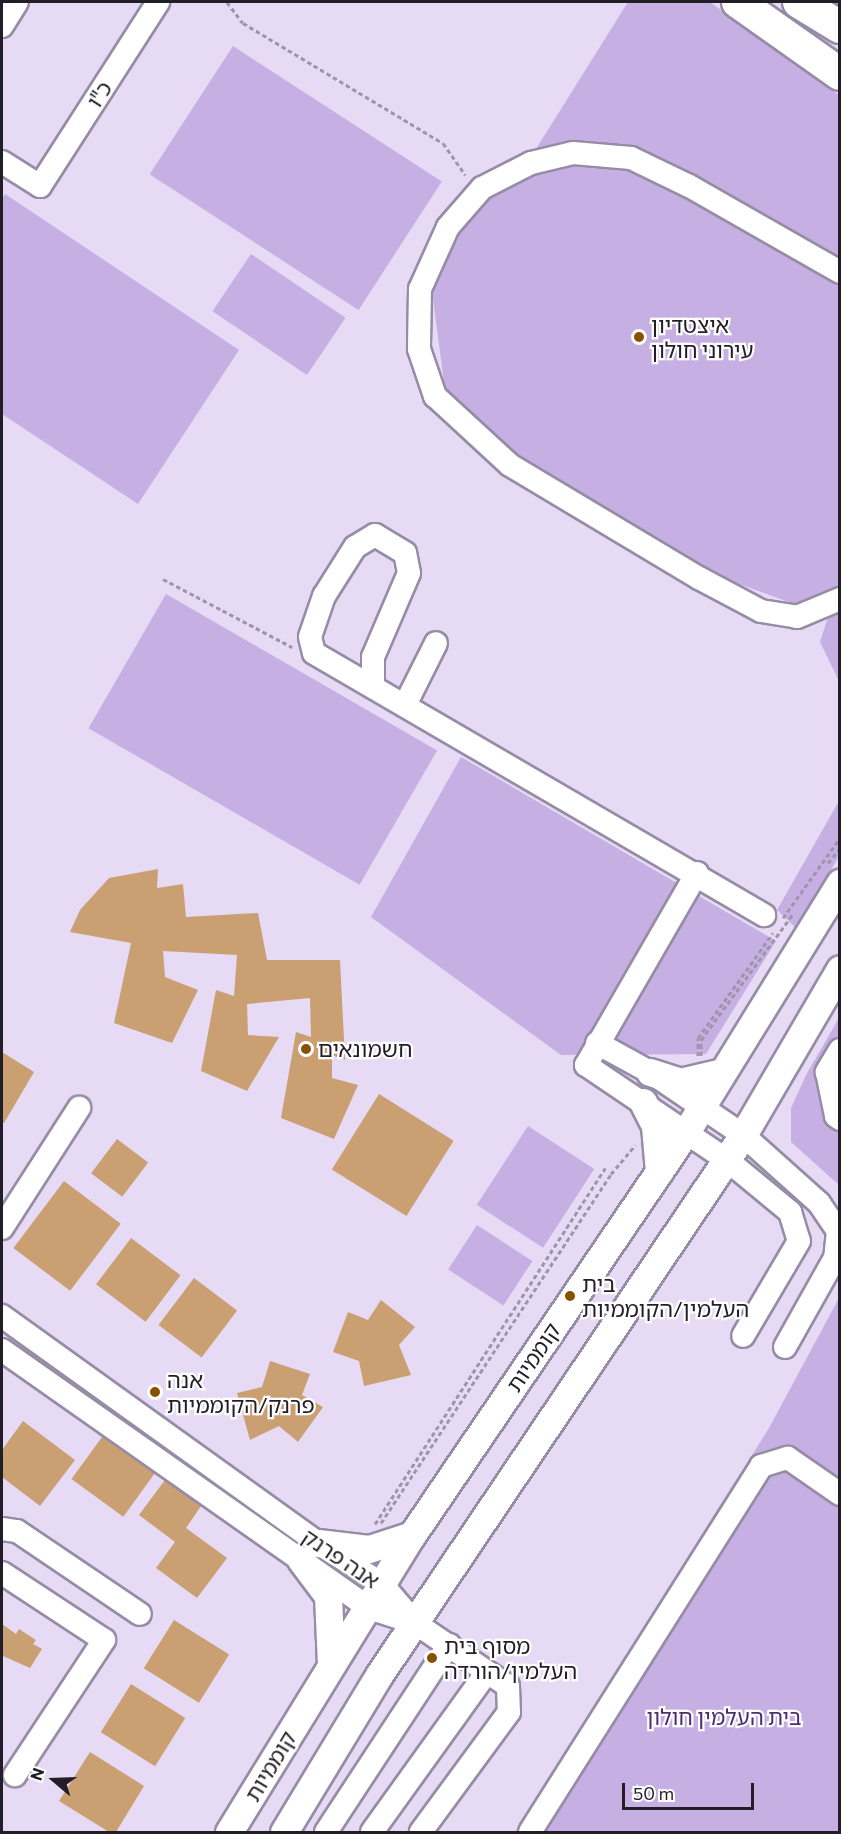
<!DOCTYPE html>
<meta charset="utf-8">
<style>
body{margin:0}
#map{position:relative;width:841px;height:1834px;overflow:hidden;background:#e6daf5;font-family:Commissioner,"Noto Sans Hebrew",sans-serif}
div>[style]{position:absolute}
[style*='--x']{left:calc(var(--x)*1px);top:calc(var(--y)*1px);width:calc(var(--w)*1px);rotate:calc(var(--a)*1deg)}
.green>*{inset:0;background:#c6afe3;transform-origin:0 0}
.building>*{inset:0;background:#ca9f72;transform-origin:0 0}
.path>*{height:3px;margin-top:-1.5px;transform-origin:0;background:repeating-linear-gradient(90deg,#9e95a9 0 4.5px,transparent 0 7.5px)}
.roads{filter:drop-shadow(2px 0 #978ca5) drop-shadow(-2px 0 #978ca5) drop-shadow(0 2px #978ca5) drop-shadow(0 -2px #978ca5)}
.minor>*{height:22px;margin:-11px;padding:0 11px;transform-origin:11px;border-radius:11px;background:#fff}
.major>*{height:27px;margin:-13.5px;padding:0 13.5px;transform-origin:13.5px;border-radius:13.5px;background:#fff}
.highway>*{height:32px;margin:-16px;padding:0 16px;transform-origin:16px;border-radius:16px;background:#fff}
.dots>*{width:16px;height:16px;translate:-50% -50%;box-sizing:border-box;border:3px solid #fff;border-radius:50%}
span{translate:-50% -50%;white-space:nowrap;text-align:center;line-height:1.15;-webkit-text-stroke:4.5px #fff;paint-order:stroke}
.street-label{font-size:22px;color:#221e27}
.poi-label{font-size:22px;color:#221e27}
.left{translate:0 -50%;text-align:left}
.park-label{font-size:22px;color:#4e2e6e}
.frame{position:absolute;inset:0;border:3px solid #221e27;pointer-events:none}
.north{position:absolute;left:24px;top:1750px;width:60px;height:60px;-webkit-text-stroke:4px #fff;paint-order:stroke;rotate:289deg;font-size:16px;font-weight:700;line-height:24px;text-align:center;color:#221e27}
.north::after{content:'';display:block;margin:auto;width:21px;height:27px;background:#221e27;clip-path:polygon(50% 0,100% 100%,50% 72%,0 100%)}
.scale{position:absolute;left:622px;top:1783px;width:132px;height:27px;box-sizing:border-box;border:3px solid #221e27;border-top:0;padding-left:8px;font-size:18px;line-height:21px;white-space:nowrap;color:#221e27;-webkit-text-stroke:4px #fff;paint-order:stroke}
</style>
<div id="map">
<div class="green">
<i style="clip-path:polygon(628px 2px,710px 2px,839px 95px,839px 264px,730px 198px,612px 143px,536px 149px)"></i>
<i style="left:233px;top:46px;width:249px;height:153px;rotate:33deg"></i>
<i style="clip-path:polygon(596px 155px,694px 196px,840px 276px,839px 588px,797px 605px,700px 570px,520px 463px,445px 390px,431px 284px,459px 220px,511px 177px)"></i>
<i style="clip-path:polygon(5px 194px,239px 350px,138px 504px,2px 414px,2px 199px)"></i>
<i style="left:251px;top:254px;width:114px;height:69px;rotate:34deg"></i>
<i style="left:166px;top:594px;width:313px;height:155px;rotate:30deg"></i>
<i style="clip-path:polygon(839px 610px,839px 681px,820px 642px,829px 614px)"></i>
<i style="clip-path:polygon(461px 757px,776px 941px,706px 1054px,561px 1055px,371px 917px)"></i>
<i style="clip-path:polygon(839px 801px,839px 856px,797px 929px,777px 910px)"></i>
<i style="clip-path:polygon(839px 1018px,839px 1185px,791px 1142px,791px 1108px,806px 1075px)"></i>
<i style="left:528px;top:1126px;width:79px;height:94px;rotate:33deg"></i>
<i style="left:477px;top:1225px;width:66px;height:53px;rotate:33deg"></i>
<i style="clip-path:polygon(839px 1298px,839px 1832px,515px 1832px,769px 1428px)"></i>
</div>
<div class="building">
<i style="clip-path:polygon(158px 869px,157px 888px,183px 884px,186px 917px,258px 913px,267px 960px,340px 960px,345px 1060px,332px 1055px,332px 1078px,358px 1085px,334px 1139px,281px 1118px,296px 1032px,311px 1037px,310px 998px,247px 1004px,248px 1035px,279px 1037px,247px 1091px,201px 1071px,216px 990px,234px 996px,237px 955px,163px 951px,165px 977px,198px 990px,172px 1043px,114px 1023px,131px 943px,70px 932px,80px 910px,109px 878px)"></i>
<i style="clip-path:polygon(2px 1052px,34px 1072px,4px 1123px,2px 1122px)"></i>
<i style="left:379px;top:1094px;width:88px;height:89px;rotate:32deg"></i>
<i style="left:117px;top:1139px;width:39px;height:43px;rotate:37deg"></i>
<i style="left:64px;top:1181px;width:71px;height:84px;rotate:37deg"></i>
<i style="left:131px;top:1238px;width:62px;height:58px;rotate:37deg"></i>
<i style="left:194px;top:1278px;width:54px;height:59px;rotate:37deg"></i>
<i style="clip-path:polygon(381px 1300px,415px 1327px,399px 1345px,411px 1375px,364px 1386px,359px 1361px,333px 1352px,348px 1312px,368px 1320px)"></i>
<i style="clip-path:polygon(270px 1361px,310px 1374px,302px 1395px,323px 1407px,298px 1442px,279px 1426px,250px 1440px,237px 1393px,262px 1387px)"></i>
<i style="clip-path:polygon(23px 1421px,75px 1460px,40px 1506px,2px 1477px,2px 1450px)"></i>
<i style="left:105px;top:1433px;width:64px;height:57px;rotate:36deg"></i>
<i style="clip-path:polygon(165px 1480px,201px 1506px,186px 1528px,227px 1558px,197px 1598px,156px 1568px,175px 1542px,139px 1515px)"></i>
<i style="left:174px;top:1620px;width:65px;height:57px;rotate:32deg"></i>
<i style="clip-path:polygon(2px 1624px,16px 1634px,19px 1629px,36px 1640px,33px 1644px,42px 1649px,30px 1668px,3px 1656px)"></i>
<i style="left:131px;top:1684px;width:64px;height:57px;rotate:32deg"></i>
<i style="clip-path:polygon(90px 1752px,144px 1786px,116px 1832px,109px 1832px,59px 1801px)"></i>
</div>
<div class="path">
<i style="--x:227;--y:2;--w:26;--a:53"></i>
<i style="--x:243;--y:23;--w:233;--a:31"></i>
<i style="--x:443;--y:143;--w:39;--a:55"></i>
<i style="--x:163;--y:579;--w:146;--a:27.8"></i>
<i style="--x:828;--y:863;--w:19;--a:-51"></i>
<i style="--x:783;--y:918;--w:98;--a:-54.5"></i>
<i style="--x:698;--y:1056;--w:18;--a:-90"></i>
<i style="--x:698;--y:1038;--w:129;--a:-54.5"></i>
<i style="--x:701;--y:1056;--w:16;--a:-90"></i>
<i style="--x:701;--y:1040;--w:155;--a:-53.9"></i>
<i style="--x:381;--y:1523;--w:418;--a:-56.6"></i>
<i style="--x:611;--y:1174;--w:38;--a:-50"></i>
<i style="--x:375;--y:1524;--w:424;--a:-57.1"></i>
</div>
<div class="roads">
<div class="minor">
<i style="--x:2;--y:26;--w:28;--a:-58"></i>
<i style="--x:2;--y:162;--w:45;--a:32.3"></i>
<i style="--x:40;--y:186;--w:219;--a:-57.3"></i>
<i style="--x:840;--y:272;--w:174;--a:-150.3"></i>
<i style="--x:689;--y:186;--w:64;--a:-154.2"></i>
<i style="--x:631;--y:158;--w:58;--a:-175.1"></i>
<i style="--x:573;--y:153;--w:43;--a:166.6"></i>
<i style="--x:531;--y:163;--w:55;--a:153"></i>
<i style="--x:482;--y:188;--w:52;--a:131.1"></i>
<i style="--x:448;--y:227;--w:68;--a:114.3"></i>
<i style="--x:420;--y:289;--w:60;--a:91"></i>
<i style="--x:419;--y:349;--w:50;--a:71.2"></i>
<i style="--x:435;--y:396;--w:102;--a:42.6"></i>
<i style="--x:510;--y:465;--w:220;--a:30.9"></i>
<i style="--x:699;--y:578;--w:70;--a:28"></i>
<i style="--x:761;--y:611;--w:36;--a:9"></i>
<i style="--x:797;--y:617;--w:47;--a:-22.7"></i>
<i style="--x:373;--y:685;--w:28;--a:-90"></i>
<i style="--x:373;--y:657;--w:91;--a:-66.8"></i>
<i style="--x:409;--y:573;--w:20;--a:-101"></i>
<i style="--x:405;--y:553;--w:35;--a:-149"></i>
<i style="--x:375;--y:535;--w:23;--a:149"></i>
<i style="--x:355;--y:547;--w:58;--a:122.3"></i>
<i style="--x:324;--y:596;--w:43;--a:108.9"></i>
<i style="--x:310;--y:637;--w:16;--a:76"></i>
<i style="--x:314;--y:653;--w:521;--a:30.21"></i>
<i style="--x:405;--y:705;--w:69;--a:-63.4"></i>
<i style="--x:697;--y:873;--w:222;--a:120"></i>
<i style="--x:586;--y:1065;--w:170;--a:34"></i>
<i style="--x:727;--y:1160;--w:82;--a:39.5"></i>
<i style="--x:790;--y:1212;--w:30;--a:73"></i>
<i style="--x:799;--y:1241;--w:110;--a:120.5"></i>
<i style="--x:597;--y:1043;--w:60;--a:28.7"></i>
<i style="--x:650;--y:1072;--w:112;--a:34.1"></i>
<i style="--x:743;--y:1135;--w:102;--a:41.8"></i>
<i style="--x:819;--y:1203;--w:34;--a:56"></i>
<i style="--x:838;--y:1231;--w:27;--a:96"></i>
<i style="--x:835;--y:1258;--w:102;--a:119.3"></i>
<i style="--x:840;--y:1050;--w:26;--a:121"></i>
<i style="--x:827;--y:1072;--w:45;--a:78.4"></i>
<i style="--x:836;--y:1116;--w:5;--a:37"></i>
<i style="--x:2;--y:1228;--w:143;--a:-57.3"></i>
<i style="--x:2;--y:1316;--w:389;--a:35.7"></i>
<i style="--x:318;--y:1543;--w:76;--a:32.6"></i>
<i style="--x:382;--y:1584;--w:51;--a:49.8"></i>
<i style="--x:2;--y:1350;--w:449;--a:35.1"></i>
<i style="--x:369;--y:1608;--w:48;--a:18.1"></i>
<i style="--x:415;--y:1623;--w:112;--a:34.1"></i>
<i style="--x:508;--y:1686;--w:26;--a:88"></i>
<i style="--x:509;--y:1712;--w:149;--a:126.3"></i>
<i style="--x:2;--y:1529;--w:15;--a:8"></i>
<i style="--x:17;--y:1531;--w:148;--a:34"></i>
<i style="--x:2;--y:1573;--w:122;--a:33.3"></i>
<i style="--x:104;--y:1640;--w:162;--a:123.4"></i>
<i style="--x:326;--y:1832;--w:224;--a:-56.7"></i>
<i style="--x:372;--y:1832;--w:197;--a:-54.3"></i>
<i style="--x:530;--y:1832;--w:433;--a:-57.7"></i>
<i style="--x:761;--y:1466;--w:28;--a:-17"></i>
<i style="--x:788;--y:1458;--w:63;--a:34.7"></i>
</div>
<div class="major">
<i style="--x:650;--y:1072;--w:32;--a:18"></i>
<i style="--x:680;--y:1082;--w:43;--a:-13.4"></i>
<i style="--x:643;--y:1102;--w:27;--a:63"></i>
<i style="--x:655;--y:1126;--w:46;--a:85"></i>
<i style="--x:318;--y:1543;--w:51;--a:6.7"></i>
<i style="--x:369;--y:1549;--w:45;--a:-18"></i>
<i style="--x:301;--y:1560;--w:45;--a:53.1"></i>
<i style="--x:328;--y:1596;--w:69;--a:87.5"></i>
<i style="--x:229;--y:1832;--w:349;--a:-58.4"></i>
<i style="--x:412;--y:1535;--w:487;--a:-55.8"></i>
<i style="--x:686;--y:1132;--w:293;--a:-58.3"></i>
<i style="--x:284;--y:1832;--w:184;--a:-58.8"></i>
<i style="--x:379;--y:1675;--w:651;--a:-56.02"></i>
<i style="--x:743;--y:1135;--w:192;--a:-59.7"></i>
</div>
<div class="highway">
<i style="--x:738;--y:2;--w:125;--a:35.2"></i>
<i style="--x:799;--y:2;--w:48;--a:31.4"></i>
</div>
</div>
<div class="dots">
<i style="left:639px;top:337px;background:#875100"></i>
<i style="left:306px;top:1049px;background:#875100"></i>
<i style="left:570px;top:1296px;background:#875100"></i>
<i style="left:155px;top:1392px;background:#875100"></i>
<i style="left:432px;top:1658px;background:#875100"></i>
</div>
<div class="street-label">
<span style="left:99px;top:94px;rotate:-57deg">כ"ו</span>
<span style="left:533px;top:1357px;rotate:-56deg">קוממיות</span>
<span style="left:341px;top:1558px;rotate:34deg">אנה פרנק</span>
<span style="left:270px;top:1766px;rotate:-59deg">קוממיות</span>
</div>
<div class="poi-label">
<span class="left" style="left:651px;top:337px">איצטדיון<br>עירוני חולון</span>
<span class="left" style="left:318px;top:1049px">חשמונאים</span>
<span class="left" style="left:582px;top:1296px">בית<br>העלמין/הקוממיות</span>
<span class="left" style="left:167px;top:1392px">אנה<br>פרנק/הקוממיות</span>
<span class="left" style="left:444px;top:1658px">מסוף בית<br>העלמין/הורדה</span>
</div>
<div class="park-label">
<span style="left:724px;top:1717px">בית העלמין חולון</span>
</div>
<div class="frame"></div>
<div class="north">N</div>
<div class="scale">50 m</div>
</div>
